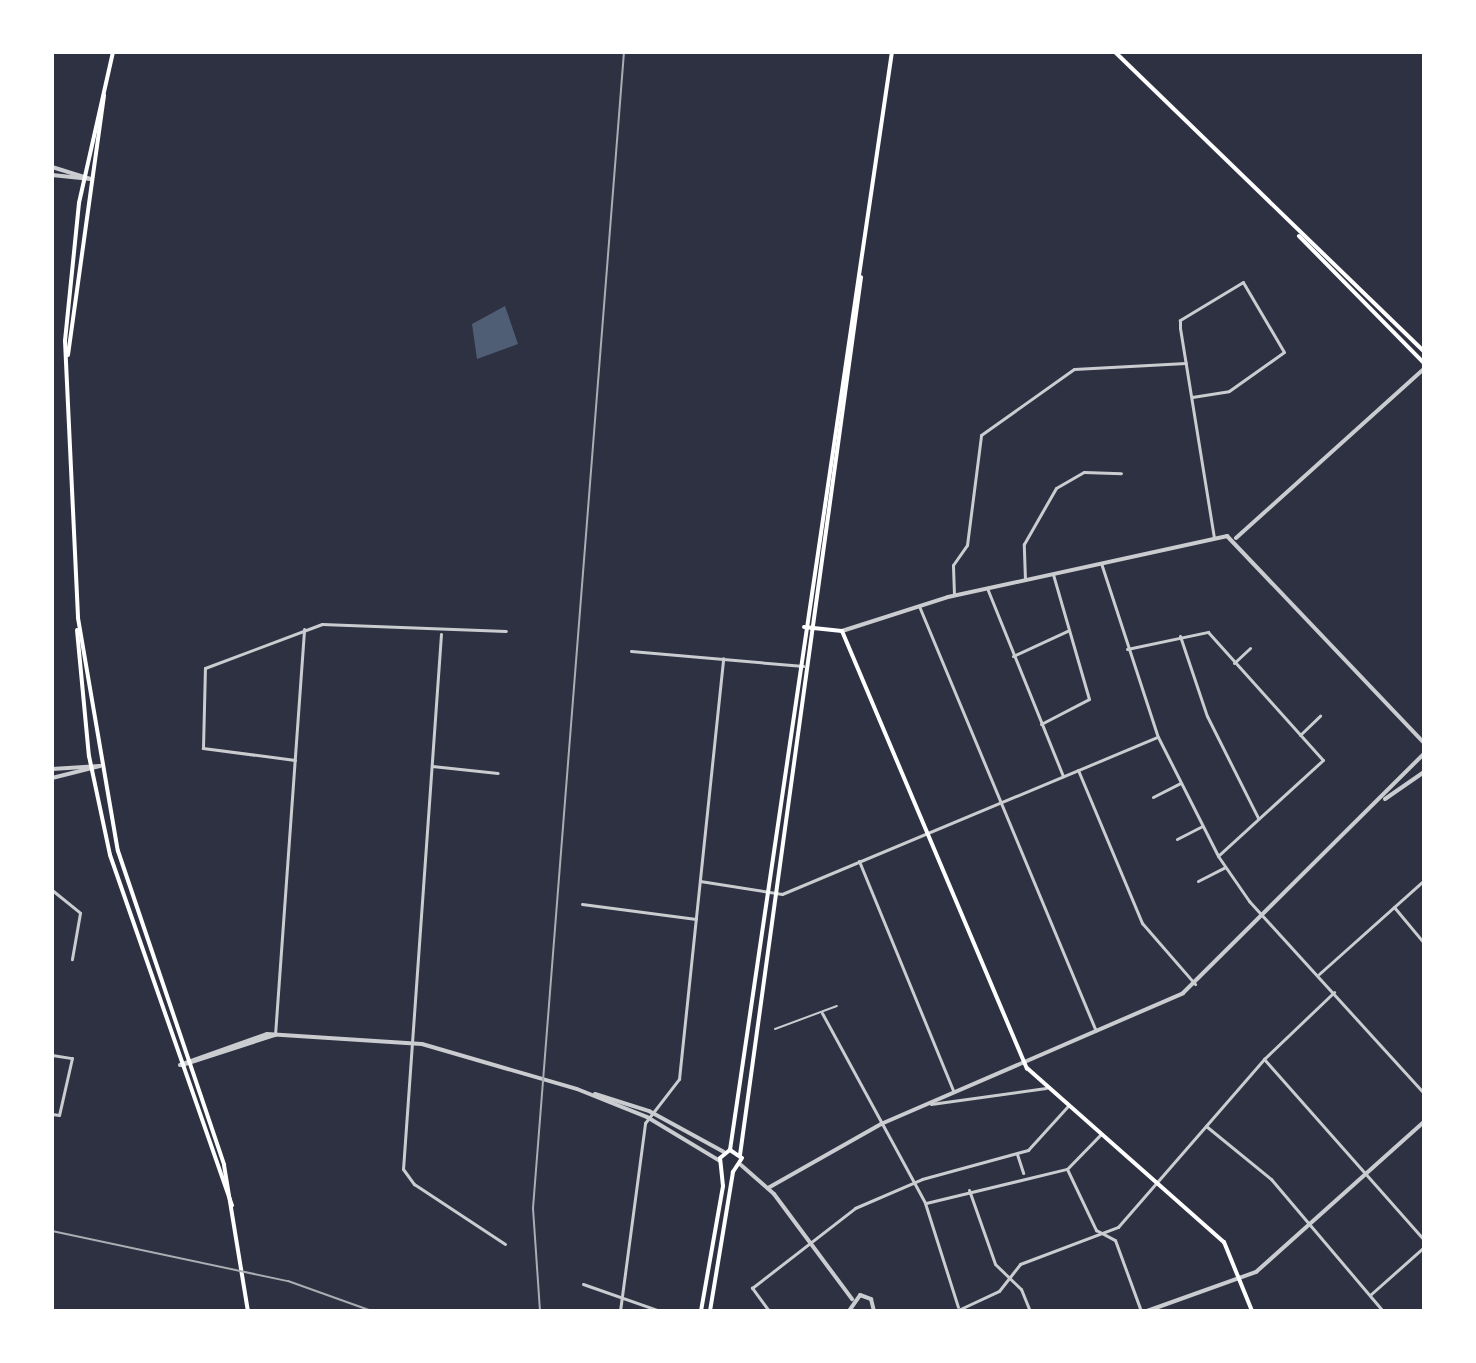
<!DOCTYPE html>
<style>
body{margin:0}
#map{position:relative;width:1476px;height:1363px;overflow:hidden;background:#2d3142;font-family:Rubik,sans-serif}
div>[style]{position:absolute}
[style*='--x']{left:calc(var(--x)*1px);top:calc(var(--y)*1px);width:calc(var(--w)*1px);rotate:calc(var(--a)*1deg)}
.water>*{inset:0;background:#4f5d75}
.service>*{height:2px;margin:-1px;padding:0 1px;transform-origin:1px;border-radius:1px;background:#caccd0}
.minor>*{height:3px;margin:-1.5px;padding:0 1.5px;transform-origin:1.5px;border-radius:1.5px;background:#caccd0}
.tertiary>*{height:4px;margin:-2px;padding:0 2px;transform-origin:2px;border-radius:2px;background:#caccd0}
.secondary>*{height:4px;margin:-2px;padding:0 2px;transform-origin:2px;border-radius:2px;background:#fff}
.rail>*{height:2px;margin:-1px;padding:0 1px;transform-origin:1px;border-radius:1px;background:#abadb3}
span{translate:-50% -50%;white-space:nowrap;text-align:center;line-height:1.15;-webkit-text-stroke:7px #fff;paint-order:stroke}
.frame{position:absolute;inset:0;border:54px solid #fff;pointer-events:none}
</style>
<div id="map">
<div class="water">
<i style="clip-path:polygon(505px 306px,518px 344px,477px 359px,472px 324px)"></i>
</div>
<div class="service">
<i style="--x:775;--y:1029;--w:66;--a:-20.4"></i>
</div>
<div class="minor">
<i style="--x:1192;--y:397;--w:37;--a:-9"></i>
<i style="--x:1229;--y:391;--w:67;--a:-35.3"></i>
<i style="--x:1284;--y:352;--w:81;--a:-120.4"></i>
<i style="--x:1243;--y:282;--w:74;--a:148.9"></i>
<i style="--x:1180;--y:320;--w:8;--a:90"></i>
<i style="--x:1180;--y:328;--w:212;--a:80.8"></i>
<i style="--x:1101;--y:563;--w:183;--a:71.9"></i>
<i style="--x:1158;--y:737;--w:133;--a:63.2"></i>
<i style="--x:1218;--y:856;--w:55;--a:55.4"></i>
<i style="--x:1249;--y:901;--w:260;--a:47.7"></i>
<i style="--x:1025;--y:580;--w:36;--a:-92"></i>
<i style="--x:1024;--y:544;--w:64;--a:-60.3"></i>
<i style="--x:1056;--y:488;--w:32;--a:-30"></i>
<i style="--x:1084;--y:472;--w:37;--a:2"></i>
<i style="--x:987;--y:588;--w:203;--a:68"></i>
<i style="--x:954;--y:595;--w:30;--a:-92"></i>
<i style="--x:953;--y:565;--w:24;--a:-55"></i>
<i style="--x:967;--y:545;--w:111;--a:-82.7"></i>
<i style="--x:981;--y:435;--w:114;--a:-35.4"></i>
<i style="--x:1074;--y:369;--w:112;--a:-3.1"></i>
<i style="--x:919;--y:606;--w:460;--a:67.4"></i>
<i style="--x:441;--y:634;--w:536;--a:94.06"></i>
<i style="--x:403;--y:1169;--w:19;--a:54"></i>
<i style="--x:414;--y:1184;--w:109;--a:33.4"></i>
<i style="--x:1180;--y:636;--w:84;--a:71.4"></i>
<i style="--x:1207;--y:716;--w:114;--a:63.4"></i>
<i style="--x:1127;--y:649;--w:83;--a:-11.9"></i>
<i style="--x:1208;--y:632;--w:172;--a:48.1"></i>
<i style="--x:1323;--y:760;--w:141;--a:137.6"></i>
<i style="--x:631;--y:651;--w:173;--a:5"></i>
<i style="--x:1013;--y:656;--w:60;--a:-24.8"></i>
<i style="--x:1234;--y:663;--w:22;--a:-43"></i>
<i style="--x:1041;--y:724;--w:54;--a:-27.5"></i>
<i style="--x:1089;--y:699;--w:130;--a:-106.1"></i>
<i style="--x:1300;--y:735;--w:28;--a:-44"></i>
<i style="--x:295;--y:760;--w:93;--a:-172.6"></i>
<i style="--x:203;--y:748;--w:80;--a:-88.6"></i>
<i style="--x:205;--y:668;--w:125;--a:-20.6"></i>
<i style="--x:322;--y:624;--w:184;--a:2.2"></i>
<i style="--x:432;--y:766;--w:66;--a:6.1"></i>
<i style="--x:1078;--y:770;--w:166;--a:67.3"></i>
<i style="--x:1142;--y:923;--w:81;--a:49"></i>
<i style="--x:1153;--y:797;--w:30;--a:-27"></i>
<i style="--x:1177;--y:839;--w:28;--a:-27"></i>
<i style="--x:859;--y:861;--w:248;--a:67.7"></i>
<i style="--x:700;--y:881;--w:83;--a:9"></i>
<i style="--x:782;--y:894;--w:407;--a:-22.7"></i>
<i style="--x:1198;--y:881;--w:30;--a:-27"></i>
<i style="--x:52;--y:890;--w:36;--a:39"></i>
<i style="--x:80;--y:913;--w:47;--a:99.9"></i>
<i style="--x:582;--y:904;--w:115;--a:7.5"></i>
<i style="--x:1394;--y:907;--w:47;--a:50.2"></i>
<i style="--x:1319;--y:974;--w:141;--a:-41.8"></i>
<i style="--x:822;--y:1013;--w:216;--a:61.5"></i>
<i style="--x:925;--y:1203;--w:109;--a:72.4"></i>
<i style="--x:275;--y:1035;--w:407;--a:-85.9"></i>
<i style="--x:52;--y:1055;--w:20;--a:9"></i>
<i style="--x:72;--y:1058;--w:58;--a:102.8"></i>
<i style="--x:59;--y:1115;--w:7;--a:-172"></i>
<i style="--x:1264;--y:1059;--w:242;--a:48.5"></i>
<i style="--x:931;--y:1104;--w:116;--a:-7.9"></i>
<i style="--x:1206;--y:1126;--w:84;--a:39.2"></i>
<i style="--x:1271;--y:1179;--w:173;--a:49.7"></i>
<i style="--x:1017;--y:1154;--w:20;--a:72"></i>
<i style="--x:1067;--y:1169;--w:68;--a:64.6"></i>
<i style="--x:1096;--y:1230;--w:21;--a:28"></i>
<i style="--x:1115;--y:1240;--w:76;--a:69.9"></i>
<i style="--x:969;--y:1190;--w:78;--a:70.6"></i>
<i style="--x:995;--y:1264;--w:36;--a:44"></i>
<i style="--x:1021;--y:1289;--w:24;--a:68"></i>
<i style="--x:926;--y:1203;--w:145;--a:-13.6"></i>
<i style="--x:1067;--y:1169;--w:49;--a:-45.8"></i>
<i style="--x:583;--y:1284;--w:82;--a:19.3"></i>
<i style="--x:1370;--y:1295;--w:72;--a:-41.6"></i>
<i style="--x:620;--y:1311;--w:190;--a:-82.4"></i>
<i style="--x:645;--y:1123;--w:56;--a:-52.3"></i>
<i style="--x:679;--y:1079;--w:423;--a:-84"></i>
<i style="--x:769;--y:1311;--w:29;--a:-126"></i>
<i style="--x:752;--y:1288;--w:130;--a:-37.8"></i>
<i style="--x:855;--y:1208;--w:73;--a:-23.4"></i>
<i style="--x:922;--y:1179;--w:110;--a:-15.3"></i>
<i style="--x:1028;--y:1150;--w:59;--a:-47.7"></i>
<i style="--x:956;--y:1311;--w:47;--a:-24.9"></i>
<i style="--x:999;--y:1291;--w:34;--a:-52"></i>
<i style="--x:1020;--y:1264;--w:105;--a:-20.7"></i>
<i style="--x:1118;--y:1227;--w:223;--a:-49"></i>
<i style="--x:1264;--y:1059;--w:97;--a:-43.7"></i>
</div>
<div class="tertiary">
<i style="--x:52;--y:167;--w:41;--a:17.1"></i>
<i style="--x:52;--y:175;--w:39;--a:6"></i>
<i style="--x:1236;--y:538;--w:253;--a:-42"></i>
<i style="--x:842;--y:631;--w:111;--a:-17.8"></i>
<i style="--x:948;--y:597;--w:286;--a:-12.3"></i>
<i style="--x:1227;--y:536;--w:286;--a:46.4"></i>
<i style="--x:52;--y:769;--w:48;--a:-3.6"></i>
<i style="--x:52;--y:778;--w:49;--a:-14"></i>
<i style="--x:1385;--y:799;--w:47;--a:-34.7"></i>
<i style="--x:180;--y:1065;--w:92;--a:-19.6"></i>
<i style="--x:267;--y:1034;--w:155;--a:3.7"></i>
<i style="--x:422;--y:1044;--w:161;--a:16.2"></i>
<i style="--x:577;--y:1089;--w:75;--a:21.8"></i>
<i style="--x:647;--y:1117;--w:85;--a:31.1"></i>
<i style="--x:182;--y:1065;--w:98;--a:-17.9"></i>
<i style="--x:595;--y:1094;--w:57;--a:17.5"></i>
<i style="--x:649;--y:1111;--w:85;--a:28.7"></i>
<i style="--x:741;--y:1165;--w:44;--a:41.3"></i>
<i style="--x:774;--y:1194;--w:131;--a:53.4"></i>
<i style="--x:768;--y:1188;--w:130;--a:-29.5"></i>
<i style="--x:881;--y:1124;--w:329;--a:-23.4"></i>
<i style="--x:1183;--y:993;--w:339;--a:-44.8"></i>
<i style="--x:849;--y:1311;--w:19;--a:-55"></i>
<i style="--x:860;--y:1295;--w:12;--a:20"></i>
<i style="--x:871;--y:1299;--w:12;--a:76"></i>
<i style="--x:1147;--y:1311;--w:116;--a:-19.7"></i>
<i style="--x:1256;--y:1272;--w:225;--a:-41.8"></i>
</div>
<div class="secondary">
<i style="--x:113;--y:52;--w:155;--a:102.7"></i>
<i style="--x:79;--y:203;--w:139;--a:95.8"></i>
<i style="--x:65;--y:341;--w:277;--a:87.3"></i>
<i style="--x:78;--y:618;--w:236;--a:80.3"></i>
<i style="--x:118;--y:851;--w:331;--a:71.3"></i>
<i style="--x:224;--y:1165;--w:148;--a:80.7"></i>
<i style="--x:1115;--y:52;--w:430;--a:44.1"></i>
<i style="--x:1299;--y:236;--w:178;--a:45.5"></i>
<i style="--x:68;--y:355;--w:262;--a:-82.1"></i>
<i style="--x:804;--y:627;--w:38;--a:6"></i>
<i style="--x:842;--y:631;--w:475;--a:67.1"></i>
<i style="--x:1027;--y:1068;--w:263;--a:41.5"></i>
<i style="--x:1224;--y:1242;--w:74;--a:67.9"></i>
<i style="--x:77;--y:630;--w:127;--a:84.6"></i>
<i style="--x:89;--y:756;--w:101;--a:78"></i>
<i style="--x:110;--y:855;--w:371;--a:70.8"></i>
<i style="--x:730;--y:1150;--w:1110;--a:-81.61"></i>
<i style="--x:740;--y:1155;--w:886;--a:-82.15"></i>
<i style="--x:701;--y:1311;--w:127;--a:-80"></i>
<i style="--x:723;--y:1186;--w:28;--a:-96"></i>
<i style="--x:720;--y:1158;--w:13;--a:-39"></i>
<i style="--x:730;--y:1150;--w:14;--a:34"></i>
<i style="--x:742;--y:1158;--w:17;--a:123"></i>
<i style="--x:710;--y:1311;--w:141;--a:-80.6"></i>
</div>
<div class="rail">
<i style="--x:52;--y:1231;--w:241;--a:12"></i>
<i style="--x:288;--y:1281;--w:89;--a:19.7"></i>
<i style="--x:540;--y:1311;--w:103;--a:-93.9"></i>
<i style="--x:533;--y:1208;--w:1160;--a:-85.5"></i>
</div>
<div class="frame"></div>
</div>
